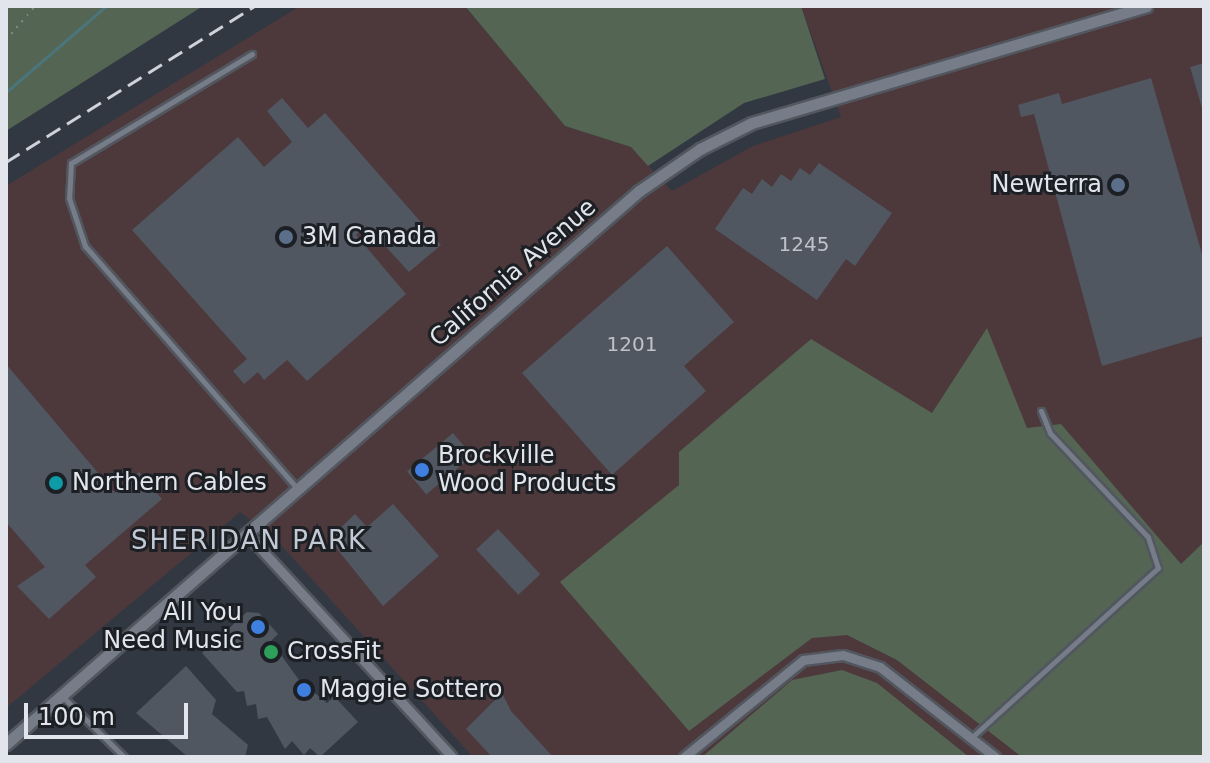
<!DOCTYPE html>
<style>
body{margin:0}
#map{position:relative;width:1210px;height:763px;overflow:hidden;background:#323841;font-family:"DejaVu Sans",sans-serif}
div>[style]{position:absolute}
[style*='--x']{left:calc(var(--x)*1px);top:calc(var(--y)*1px);width:calc(var(--w)*1px);rotate:calc(var(--a)*1deg)}
.industrial>*{inset:0;background:#4d393b}
.green>*{inset:0;background:#546554}
.stream>*{height:3px;margin:-1.5px;padding:0 1.5px;transform-origin:1.5px;border-radius:1.5px;background:#4a757b}
.building>*{inset:0;background:#505761;transform-origin:0 0}
.path>*{height:2px;margin-top:-1px;transform-origin:0;background:repeating-linear-gradient(90deg,#82878f 0 2px,transparent 0 8px)}
.roads{filter:drop-shadow(2px 0 #52575f) drop-shadow(-2px 0 #52575f) drop-shadow(0 2px #52575f) drop-shadow(0 -2px #52575f)}
.service>*{height:5px;margin:-2.5px;padding:0 2.5px;transform-origin:2.5px;border-radius:2.5px;background:#767c88}
.minor>*{height:9px;margin:-4.5px;padding:0 4.5px;transform-origin:4.5px;border-radius:4.5px;background:#767c88}
.tertiary>*{height:11px;margin:-5.5px;padding:0 5.5px;transform-origin:5.5px;border-radius:5.5px;background:#767c88}
.rail>*{height:3px;margin-top:-1.5px;transform-origin:0;background:repeating-linear-gradient(90deg,#ced3d9 0 16px,transparent 0 24px)}
.dots>*{width:22px;height:22px;translate:-50% -50%;box-sizing:border-box;border:4px solid #1c1f23;border-radius:50%}
span{translate:-50% -50%;white-space:nowrap;text-align:center;line-height:1.15;-webkit-text-stroke:6px #1c1f23;paint-order:stroke}
.number-label{font-size:20px;color:#bec2c9}
.number-label span{-webkit-text-stroke-width:0}
.poi-label{font-size:24px;color:#e2e6ec}
.right{translate:-100% -50%;text-align:right}
.left{translate:0 -50%;text-align:left}
.street-label{font-size:24px;color:#e2e6ec}
.neighbourhood-label{font-size:26px;color:#c3cad6;letter-spacing:2px}
.frame{position:absolute;inset:0;border:8px solid #e2e6ec;pointer-events:none}
.scale{position:absolute;left:24px;top:703px;width:164px;height:36px;box-sizing:border-box;border:4px solid #e2e6ec;border-top:0;padding-left:10px;font-size:24px;line-height:28px;white-space:nowrap;color:#e2e6ec;-webkit-text-stroke:6px #1c1f23;paint-order:stroke}
</style>
<div id="map">
<div class="industrial">
<i style="clip-path:polygon(300px 6px,465px 6px,565px 126px,631px 147px,672px 191px,753px 146px,841px 117px,801px 6px,1204px 6px,1204px 757px,473px 757px,273px 536px,240px 512px,6px 708px,6px 186px)"></i>
</div>
<div class="green">
<i style="clip-path:polygon(6px 6px,203px 6px,6px 131px)"></i>
<i style="clip-path:polygon(465px 6px,801px 6px,825px 79px,744px 103px,648px 166px,631px 147px,565px 126px)"></i>
<i style="clip-path:polygon(987px 328px,1027px 428px,1061px 424px,1181px 564px,1204px 542px,1204px 757px,1022px 757px,897px 660px,847px 635px,812px 638px,689px 731px,560px 582px,679px 485px,679px 452px,811px 339px,932px 413px)"></i>
<i style="clip-path:polygon(842px 670px,877px 683px,969px 757px,702px 757px,792px 680px)"></i>
</div>
<div class="stream">
<i style="--x:6;--y:92;--w:132;--a:-40.7"></i>
</div>
<div class="building">
<i style="clip-path:polygon(1204px 63px,1204px 108px,1202px 108px,1190px 67px)"></i>
<i style="clip-path:polygon(1151px 78px,1204px 261px,1204px 336px,1102px 366px,1034px 114px,1021px 117px,1018px 105px,1059px 93px,1062px 104px)"></i>
<i style="clip-path:polygon(282px 98px,308px 128px,325px 113px,441px 245px,409px 272px,367px 226px,356px 235px,406px 294px,307px 381px,287px 360px,264px 380px,258px 372px,244px 384px,233px 371px,247px 359px,132px 230px,238px 137px,264px 167px,292px 142px,267px 111px)"></i>
<i style="clip-path:polygon(819px 163px,892px 213px,855px 266px,846px 259px,817px 300px,715px 229px,743px 188px,752px 194px,762px 179px,772px 187px,781px 174px,791px 181px,800px 168px,810px 175px)"></i>
<i style="clip-path:polygon(667px 246px,734px 322px,684px 366px,706px 391px,612px 475px,522px 373px)"></i>
<i style="clip-path:polygon(6px 364px,115px 493px,139px 472px,162px 499px,85px 565px,96px 577px,49px 619px,17px 586px,45px 567px,6px 522px)"></i>
<i style="left:453px;top:433px;width:30px;height:60px;rotate:50deg"></i>
<i style="clip-path:polygon(393px 504px,439px 556px,383px 606px,329px 539px,355px 514px,367px 527px)"></i>
<i style="left:498px;top:529px;width:62px;height:30px;rotate:47deg"></i>
<i style="clip-path:polygon(247px 612px,259px 613px,278px 634px,271px 641px,299px 680px,327px 703px,334px 696px,358px 722px,320px 757px,310px 748px,304px 755px,292px 741px,285px 749px,267px 717px,258px 719px,256px 704px,247px 706px,244px 691px,237px 692px,202px 653px)"></i>
<i style="clip-path:polygon(186px 666px,216px 700px,212px 714px,248px 745px,245px 757px,188px 757px,136px 713px)"></i>
<i style="clip-path:polygon(502px 693px,511px 711px,553px 757px,492px 757px,466px 729px)"></i>
</div>
<div class="path">
<i style="--x:6;--y:40;--w:45;--a:-49.5"></i>
</div>
<div class="roads">
<div class="service">
<i style="--x:252;--y:54;--w:211;--a:148.9"></i>
<i style="--x:71;--y:163;--w:35;--a:93"></i>
<i style="--x:69;--y:198;--w:51;--a:71.6"></i>
<i style="--x:85;--y:246;--w:323;--a:48.8"></i>
<i style="--x:62;--y:696;--w:87;--a:44.5"></i>
<i style="--x:971;--y:738;--w:253;--a:-42.3"></i>
<i style="--x:1158;--y:568;--w:33;--a:-108"></i>
<i style="--x:1148;--y:537;--w:143;--a:-133.3"></i>
<i style="--x:1050;--y:433;--w:24;--a:-112"></i>
</div>
<div class="minor">
<i style="--x:248;--y:535;--w:301;--a:47.4"></i>
<i style="--x:684;--y:757;--w:154;--a:-39.2"></i>
<i style="--x:803;--y:660;--w:40;--a:-7.1"></i>
<i style="--x:843;--y:655;--w:39;--a:18"></i>
<i style="--x:880;--y:667;--w:146;--a:38"></i>
</div>
<div class="tertiary">
<i style="--x:6;--y:744;--w:841;--a:-41.14"></i>
<i style="--x:639;--y:191;--w:74;--a:-34.5"></i>
<i style="--x:700;--y:149;--w:58;--a:-26.6"></i>
<i style="--x:752;--y:123;--w:411;--a:-16.5"></i>
</div>
</div>
<div class="rail">
<i style="--x:6;--y:162;--w:294;--a:-32.1"></i>
</div>
<div class="dots">
<i style="left:1118px;top:185px;background:#5c6f8a"></i>
<i style="left:286px;top:237px;background:#5c6f8a"></i>
<i style="left:422px;top:470px;background:#3f7fe0"></i>
<i style="left:56px;top:483px;background:#0f9aa8"></i>
<i style="left:258px;top:627px;background:#3f7fe0"></i>
<i style="left:271px;top:652px;background:#2e9e5b"></i>
<i style="left:304px;top:690px;background:#3f7fe0"></i>
</div>
<div class="number-label">
<span style="left:804px;top:244px">1245</span>
<span style="left:632px;top:344px">1201</span>
</div>
<div class="poi-label">
<span class="right" style="left:1102px;top:185px">Newterra</span>
<span class="left" style="left:302px;top:237px">3M Canada</span>
<span class="left" style="left:438px;top:470px">Brockville<br>Wood Products</span>
<span class="left" style="left:72px;top:483px">Northern Cables</span>
<span class="right" style="left:242px;top:627px">All You<br>Need Music</span>
<span class="left" style="left:287px;top:652px">CrossFit</span>
<span class="left" style="left:320px;top:690px">Maggie Sottero</span>
</div>
<div class="street-label">
<span style="left:513px;top:273px;rotate:-41deg">California Avenue</span>
</div>
<div class="neighbourhood-label">
<span style="left:249px;top:541px">SHERIDAN PARK</span>
</div>
<div class="frame"></div>
<div class="scale">100 m</div>
</div>
